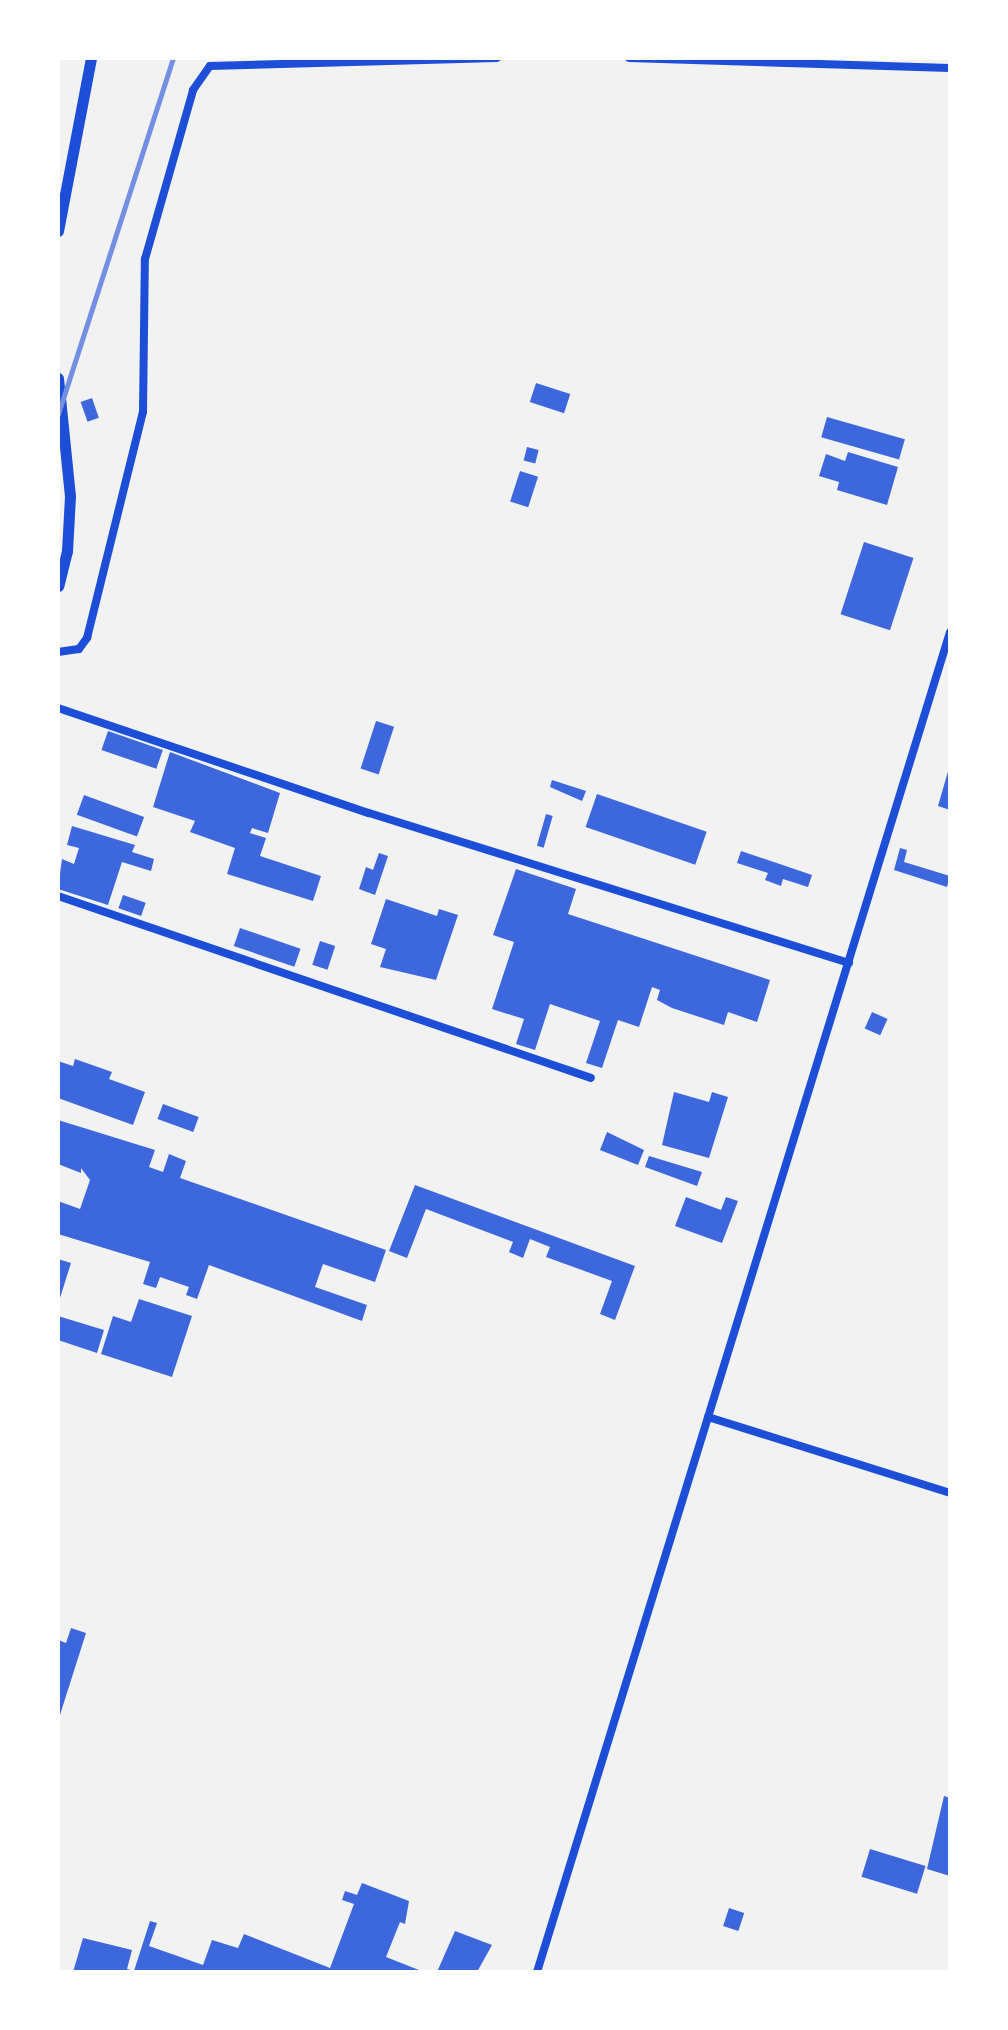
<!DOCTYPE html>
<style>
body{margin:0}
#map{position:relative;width:1008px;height:2030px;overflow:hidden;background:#f2f2f2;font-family:"Exo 2",sans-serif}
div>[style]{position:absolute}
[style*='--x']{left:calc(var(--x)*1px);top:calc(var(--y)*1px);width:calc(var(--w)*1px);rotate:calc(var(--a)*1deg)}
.building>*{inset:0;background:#3d67dc;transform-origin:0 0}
.minor>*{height:8px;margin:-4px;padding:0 4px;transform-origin:4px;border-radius:4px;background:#1d4ed8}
.secondary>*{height:11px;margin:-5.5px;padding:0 5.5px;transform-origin:5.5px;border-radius:5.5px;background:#1d4ed8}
.rail>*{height:5px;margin:-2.5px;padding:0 2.5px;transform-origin:2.5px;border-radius:2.5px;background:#7290e2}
span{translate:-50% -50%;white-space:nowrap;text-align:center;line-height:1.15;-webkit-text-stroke:6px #fff;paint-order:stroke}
.frame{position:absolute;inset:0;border:60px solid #fff;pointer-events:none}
</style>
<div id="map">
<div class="building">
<i style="left:536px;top:383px;width:36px;height:20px;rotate:18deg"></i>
<i style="left:92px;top:398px;width:21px;height:12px;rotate:71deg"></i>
<i style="left:827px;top:417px;width:81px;height:21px;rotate:16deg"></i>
<i style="left:527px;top:447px;width:12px;height:14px;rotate:14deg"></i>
<i style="clip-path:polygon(848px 452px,898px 467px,887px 505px,837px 490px,839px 482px,819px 476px,826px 454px,845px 461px)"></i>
<i style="left:520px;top:471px;width:19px;height:32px;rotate:18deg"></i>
<i style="left:864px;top:542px;width:52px;height:76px;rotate:18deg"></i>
<i style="left:376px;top:721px;width:19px;height:50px;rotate:18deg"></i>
<i style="left:108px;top:731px;width:58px;height:20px;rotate:19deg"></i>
<i style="clip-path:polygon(170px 752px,280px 793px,268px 833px,252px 828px,250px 833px,266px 838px,260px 856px,321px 876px,313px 901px,227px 874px,235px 848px,190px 832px,195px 821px,153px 807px)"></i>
<i style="clip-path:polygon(949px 768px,950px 768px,950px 810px,938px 806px)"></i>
<i style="clip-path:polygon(552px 780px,586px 791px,582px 801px,550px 787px)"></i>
<i style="left:597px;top:794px;width:116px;height:35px;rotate:19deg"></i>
<i style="left:84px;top:795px;width:64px;height:21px;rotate:20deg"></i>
<i style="left:546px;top:814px;width:7px;height:33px;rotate:16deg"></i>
<i style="clip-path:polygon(72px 826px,135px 845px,132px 852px,154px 859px,151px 871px,122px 862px,108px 905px,58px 889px,62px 859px,74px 864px,79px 848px,67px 845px)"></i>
<i style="clip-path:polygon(900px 848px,907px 850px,904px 862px,950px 876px,947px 887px,894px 870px)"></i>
<i style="clip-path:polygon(741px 851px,812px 875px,808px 887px,783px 879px,781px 886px,765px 880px,768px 873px,737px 863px)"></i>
<i style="clip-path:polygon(379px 853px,388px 856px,375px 895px,359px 889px,366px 867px,373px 870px)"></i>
<i style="clip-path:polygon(516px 869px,576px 889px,568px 914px,770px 980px,757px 1022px,728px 1012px,724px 1025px,672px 1008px,657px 1000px,660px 990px,652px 987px,639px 1027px,618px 1020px,602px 1068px,586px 1063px,600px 1021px,550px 1004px,535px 1050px,516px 1044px,524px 1019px,492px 1009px,514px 942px,493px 935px)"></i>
<i style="left:123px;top:895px;width:24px;height:14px;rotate:19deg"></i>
<i style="clip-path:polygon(386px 899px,437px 916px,439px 909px,458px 915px,436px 980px,380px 967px,386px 949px,371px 944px)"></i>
<i style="left:240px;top:928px;width:64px;height:19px;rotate:19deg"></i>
<i style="left:320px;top:941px;width:16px;height:25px;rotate:18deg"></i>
<i style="left:872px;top:1012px;width:17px;height:18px;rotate:24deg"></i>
<i style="clip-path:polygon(75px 1059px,112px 1072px,109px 1079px,145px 1092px,133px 1125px,58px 1098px,58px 1061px,73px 1066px)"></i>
<i style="clip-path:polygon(674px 1092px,709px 1102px,712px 1092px,728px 1097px,709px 1158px,662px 1145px)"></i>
<i style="left:163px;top:1104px;width:38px;height:16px;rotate:20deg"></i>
<i style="clip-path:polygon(58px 1120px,155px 1150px,149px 1167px,163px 1172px,169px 1154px,186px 1161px,180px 1178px,386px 1250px,375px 1282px,323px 1264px,315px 1287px,367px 1305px,362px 1321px,209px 1265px,197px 1299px,186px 1295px,189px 1287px,160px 1277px,156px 1288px,143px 1284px,150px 1262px,58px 1234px,58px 1201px,80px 1209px,90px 1180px,81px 1168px,81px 1173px,58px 1164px)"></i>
<i style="clip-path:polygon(607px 1132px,644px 1150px,638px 1165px,600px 1150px)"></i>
<i style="clip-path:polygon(649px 1156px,702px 1172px,697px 1186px,645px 1167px)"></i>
<i style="clip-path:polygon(415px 1185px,635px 1266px,615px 1320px,600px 1314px,612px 1281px,546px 1257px,550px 1247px,530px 1239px,523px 1258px,509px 1252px,513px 1242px,426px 1209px,407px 1258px,389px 1251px)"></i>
<i style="clip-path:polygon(686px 1197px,721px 1210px,726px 1197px,738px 1201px,722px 1243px,675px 1226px)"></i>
<i style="clip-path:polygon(58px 1259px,71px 1263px,59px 1301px,58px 1301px)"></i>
<i style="clip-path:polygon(139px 1299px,192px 1316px,172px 1377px,101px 1354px,113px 1316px,131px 1322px)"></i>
<i style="clip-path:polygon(58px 1316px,104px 1330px,97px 1353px,58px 1340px)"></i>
<i style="clip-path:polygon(71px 1628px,86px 1633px,59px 1718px,58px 1640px,66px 1643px)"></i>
<i style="clip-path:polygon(944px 1796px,950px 1798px,950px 1876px,927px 1869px)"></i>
<i style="left:870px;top:1849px;width:58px;height:29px;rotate:17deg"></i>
<i style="clip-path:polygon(362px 1883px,409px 1901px,405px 1924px,400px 1922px,386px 1957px,424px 1972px,73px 1972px,83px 1938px,132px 1950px,127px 1969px,134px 1971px,150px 1921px,157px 1923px,149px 1946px,203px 1965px,212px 1940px,238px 1948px,244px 1934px,330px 1968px,354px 1904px,342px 1900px,345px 1891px,357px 1895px)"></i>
<i style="left:729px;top:1908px;width:16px;height:19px;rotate:18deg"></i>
<i style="clip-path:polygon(455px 1931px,492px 1945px,477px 1972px,437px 1972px)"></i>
</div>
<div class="minor">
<i style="--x:629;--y:58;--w:321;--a:1.8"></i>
<i style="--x:58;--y:652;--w:21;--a:-8"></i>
<i style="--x:79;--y:649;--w:14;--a:-54"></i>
<i style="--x:87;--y:638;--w:233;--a:-76.1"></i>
<i style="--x:143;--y:412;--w:153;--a:-89.3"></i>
<i style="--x:145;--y:259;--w:176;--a:-74.1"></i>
<i style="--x:193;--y:90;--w:29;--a:-55"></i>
<i style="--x:210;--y:66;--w:287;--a:-1.6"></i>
<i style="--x:58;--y:708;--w:328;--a:18.7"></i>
<i style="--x:369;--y:813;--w:503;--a:17.35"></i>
<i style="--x:58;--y:896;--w:563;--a:18.85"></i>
<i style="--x:708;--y:1417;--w:254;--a:17.4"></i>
<i style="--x:537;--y:1972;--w:1402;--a:-72.87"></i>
</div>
<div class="secondary">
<i style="--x:58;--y:231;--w:176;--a:-79.2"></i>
<i style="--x:58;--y:378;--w:119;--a:84.2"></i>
<i style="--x:70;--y:496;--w:55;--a:93.1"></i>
<i style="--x:67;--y:551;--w:36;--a:104"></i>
</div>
<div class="rail">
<i style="--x:58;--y:414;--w:374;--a:-72.1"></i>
</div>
<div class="frame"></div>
</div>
